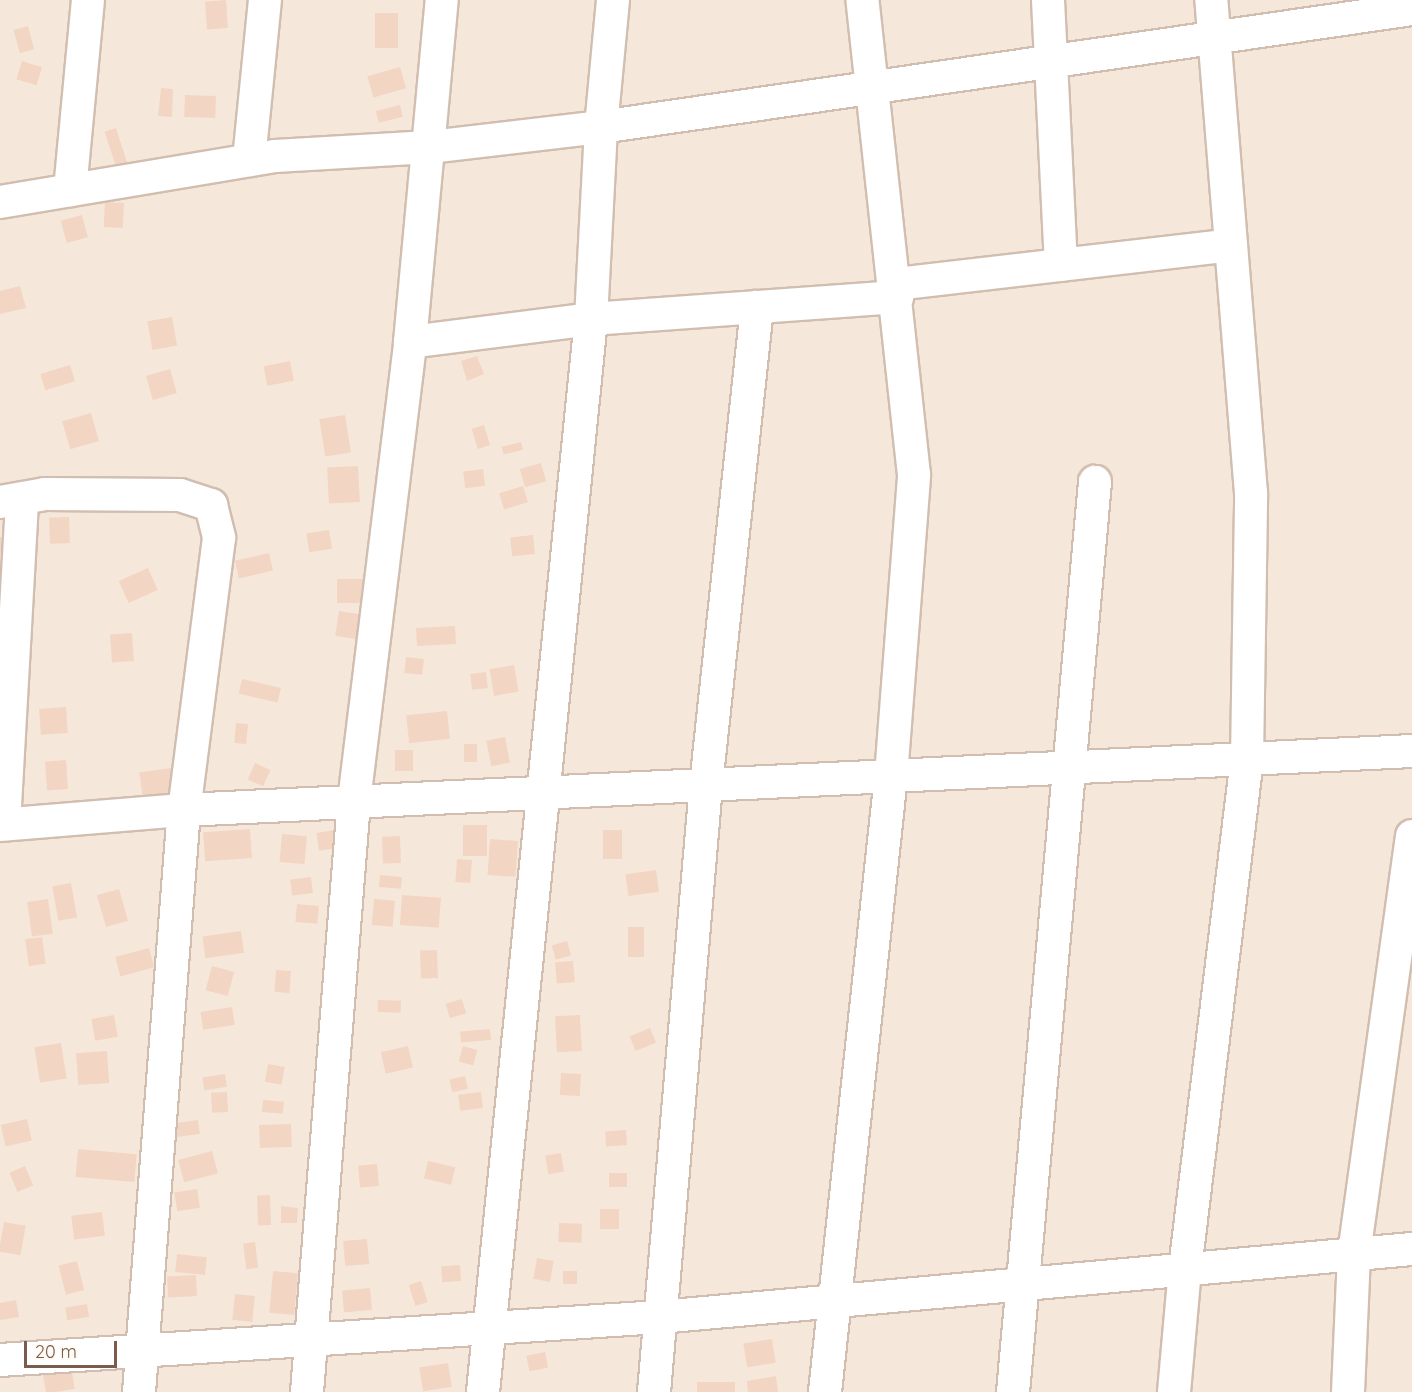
<!DOCTYPE html>
<style>
body{margin:0}
#map{position:relative;width:1412px;height:1392px;overflow:hidden;background:#fdf6ec;font-family:Quicksand,sans-serif}
div>[style]{position:absolute}
[style*='--x']{left:calc(var(--x)*1px);top:calc(var(--y)*1px);width:calc(var(--w)*1px);rotate:calc(var(--a)*1deg)}
.residential>*{inset:0;background:#f5e8da;transform-origin:0 0}
.building>*{inset:0;background:#f3d5c3;transform-origin:0 0}
.roads{filter:drop-shadow(2px 0 #d1beb0) drop-shadow(-2px 0 #d1beb0) drop-shadow(0 2px #d1beb0) drop-shadow(0 -2px #d1beb0)}
.street>*{height:32px;margin:-16px;padding:0 16px;transform-origin:16px;border-radius:16px;background:#fff}
span{translate:-50% -50%;white-space:nowrap;text-align:center;line-height:1.15;-webkit-text-stroke:4.5px #fffaf3;paint-order:stroke}
.scale{position:absolute;left:24px;top:1341px;width:93px;height:27px;box-sizing:border-box;border:3px solid #7a5c4d;border-top:0;padding-left:8px;font-size:18px;line-height:21px;white-space:nowrap;color:#7a5c4d;-webkit-text-stroke:4px #fffaf3;paint-order:stroke}
</style>
<div id="map">
<div class="residential">
<i style="left:0;top:0;width:1412px;height:1392px"></i>
</div>
<div class="building">
<i style="left:226px;top:0;width:28px;height:21px;rotate:86deg"></i>
<i style="left:375px;top:13px;width:23px;height:35px"></i>
<i style="left:28px;top:26px;width:24px;height:15px;rotate:75deg"></i>
<i style="left:22px;top:61px;width:21px;height:19px;rotate:17deg"></i>
<i style="left:400px;top:67px;width:22px;height:34px;rotate:74deg"></i>
<i style="clip-path:polygon(161px 88px,173px 89px,172px 117px,158px 116px)"></i>
<i style="left:185px;top:95px;width:31px;height:22px;rotate:2deg"></i>
<i style="left:400px;top:105px;width:12px;height:25px;rotate:76deg"></i>
<i style="left:116px;top:128px;width:36px;height:12px;rotate:72deg"></i>
<i style="left:105px;top:202px;width:19px;height:25px;rotate:3deg"></i>
<i style="left:82px;top:215px;width:23px;height:22px;rotate:75deg"></i>
<i style="clip-path:polygon(20px 286px,26px 308px,0 314px,0 291px)"></i>
<i style="left:172px;top:317px;width:29px;height:25px;rotate:80deg"></i>
<i style="clip-path:polygon(477px 356px,484px 374px,467px 381px,461px 361px)"></i>
<i style="left:290px;top:361px;width:20px;height:27px;rotate:79deg"></i>
<i style="left:70px;top:365px;width:17px;height:31px;rotate:73deg"></i>
<i style="left:170px;top:369px;width:25px;height:25px;rotate:74deg"></i>
<i style="left:91px;top:413px;width:29px;height:30px;rotate:74deg"></i>
<i style="left:345px;top:415px;width:38px;height:26px;rotate:81deg"></i>
<i style="left:484px;top:425px;width:21px;height:13px;rotate:73deg"></i>
<i style="left:521px;top:442px;width:8px;height:20px;rotate:76deg"></i>
<i style="left:541px;top:463px;width:19px;height:22px;rotate:74deg"></i>
<i style="left:358px;top:466px;width:36px;height:31px;rotate:87deg"></i>
<i style="left:483px;top:469px;width:17px;height:20px;rotate:83deg"></i>
<i style="left:523px;top:486px;width:17px;height:25px;rotate:73deg"></i>
<i style="left:69px;top:517px;width:26px;height:20px;rotate:88deg"></i>
<i style="left:329px;top:530px;width:19px;height:23px;rotate:81deg"></i>
<i style="left:533px;top:535px;width:19px;height:23px;rotate:84deg"></i>
<i style="left:0;top:537px;width:11px;height:19px"></i>
<i style="left:269px;top:553px;width:18px;height:35px;rotate:77deg"></i>
<i style="left:148px;top:568px;width:24px;height:32px;rotate:66deg"></i>
<i style="left:337px;top:579px;width:27px;height:24px"></i>
<i style="left:339px;top:611px;width:24px;height:25px;rotate:9deg"></i>
<i style="left:455px;top:626px;width:18px;height:39px;rotate:87deg"></i>
<i style="left:132px;top:633px;width:28px;height:22px;rotate:86deg"></i>
<i style="left:406px;top:657px;width:18px;height:16px;rotate:6deg"></i>
<i style="left:514px;top:665px;width:27px;height:25px;rotate:80deg"></i>
<i style="left:486px;top:672px;width:16px;height:16px;rotate:83deg"></i>
<i style="left:242px;top:679px;width:40px;height:15px;rotate:13deg"></i>
<i style="left:66px;top:707px;width:26px;height:27px;rotate:86deg"></i>
<i style="left:447px;top:711px;width:28px;height:41px;rotate:84deg"></i>
<i style="left:236px;top:723px;width:12px;height:20px;rotate:5deg"></i>
<i style="left:505px;top:737px;width:26px;height:19px;rotate:79deg"></i>
<i style="left:464px;top:744px;width:13px;height:18px"></i>
<i style="left:395px;top:750px;width:18px;height:21px"></i>
<i style="left:66px;top:760px;width:29px;height:21px;rotate:86deg"></i>
<i style="left:255px;top:763px;width:17px;height:18px;rotate:24deg"></i>
<i style="left:171px;top:768px;width:30px;height:32px;rotate:82deg"></i>
<i style="left:463px;top:825px;width:24px;height:31px"></i>
<i style="left:250px;top:829px;width:29px;height:47px;rotate:86deg"></i>
<i style="left:341px;top:829px;width:18px;height:25px;rotate:81deg"></i>
<i style="left:603px;top:830px;width:19px;height:29px"></i>
<i style="left:282px;top:834px;width:25px;height:28px;rotate:5deg"></i>
<i style="left:400px;top:836px;width:27px;height:18px;rotate:88deg"></i>
<i style="left:490px;top:839px;width:28px;height:36px;rotate:4deg"></i>
<i style="left:457px;top:859px;width:15px;height:23px;rotate:4deg"></i>
<i style="left:656px;top:870px;width:22px;height:31px;rotate:82deg"></i>
<i style="left:380px;top:875px;width:22px;height:12px;rotate:5deg"></i>
<i style="left:311px;top:877px;width:16px;height:21px;rotate:83deg"></i>
<i style="left:71px;top:883px;width:35px;height:19px;rotate:80deg"></i>
<i style="left:119px;top:889px;width:33px;height:23px;rotate:74deg"></i>
<i style="left:402px;top:895px;width:39px;height:30px;rotate:4deg"></i>
<i style="left:48px;top:899px;width:35px;height:21px;rotate:82deg"></i>
<i style="left:374px;top:899px;width:21px;height:26px;rotate:5deg"></i>
<i style="left:297px;top:904px;width:22px;height:18px;rotate:5deg"></i>
<i style="left:628px;top:927px;width:16px;height:30px"></i>
<i style="left:241px;top:931px;width:22px;height:39px;rotate:82deg"></i>
<i style="left:42px;top:937px;width:27px;height:17px;rotate:82deg"></i>
<i style="left:567px;top:941px;width:15px;height:16px;rotate:74deg"></i>
<i style="left:149px;top:948px;width:20px;height:35px;rotate:75deg"></i>
<i style="left:437px;top:950px;width:28px;height:17px;rotate:88deg"></i>
<i style="left:573px;top:961px;width:21px;height:18px;rotate:85deg"></i>
<i style="left:212px;top:966px;width:23px;height:25px;rotate:15deg"></i>
<i style="left:276px;top:970px;width:15px;height:22px;rotate:4deg"></i>
<i style="left:462px;top:999px;width:15px;height:17px;rotate:74deg"></i>
<i style="left:378px;top:1000px;width:23px;height:12px;rotate:2deg"></i>
<i style="left:232px;top:1007px;width:18px;height:32px;rotate:81deg"></i>
<i style="left:114px;top:1015px;width:22px;height:23px;rotate:80deg"></i>
<i style="left:580px;top:1015px;width:36px;height:25px;rotate:87deg"></i>
<i style="left:650px;top:1028px;width:16px;height:22px;rotate:68deg"></i>
<i style="left:490px;top:1029px;width:11px;height:30px;rotate:85deg"></i>
<i style="left:61px;top:1043px;width:36px;height:27px;rotate:81deg"></i>
<i style="left:408px;top:1046px;width:22px;height:28px;rotate:77deg"></i>
<i style="left:463px;top:1046px;width:15px;height:16px;rotate:16deg"></i>
<i style="left:107px;top:1051px;width:32px;height:31px;rotate:86deg"></i>
<i style="left:268px;top:1064px;width:17px;height:18px;rotate:10deg"></i>
<i style="left:561px;top:1073px;width:20px;height:22px;rotate:3deg"></i>
<i style="left:225px;top:1074px;width:13px;height:23px;rotate:81deg"></i>
<i style="left:465px;top:1076px;width:13px;height:16px;rotate:77deg"></i>
<i style="left:227px;top:1092px;width:20px;height:16px;rotate:87deg"></i>
<i style="left:481px;top:1092px;width:16px;height:23px;rotate:83deg"></i>
<i style="left:263px;top:1100px;width:21px;height:12px;rotate:5deg"></i>
<i style="left:27px;top:1119px;width:22px;height:27px;rotate:77deg"></i>
<i style="left:198px;top:1120px;width:14px;height:23px;rotate:82deg"></i>
<i style="left:291px;top:1124px;width:23px;height:32px;rotate:88deg"></i>
<i style="left:626px;top:1130px;width:15px;height:21px;rotate:86deg"></i>
<i style="left:78px;top:1149px;width:59px;height:28px;rotate:5deg"></i>
<i style="left:212px;top:1151px;width:23px;height:35px;rotate:75deg"></i>
<i style="left:561px;top:1153px;width:19px;height:16px;rotate:81deg"></i>
<i style="left:428px;top:1161px;width:28px;height:18px;rotate:13deg"></i>
<i style="left:377px;top:1164px;width:22px;height:19px;rotate:85deg"></i>
<i style="left:25px;top:1166px;width:21px;height:17px;rotate:67deg"></i>
<i style="left:609px;top:1173px;width:18px;height:14px"></i>
<i style="left:197px;top:1189px;width:19px;height:23px;rotate:81deg"></i>
<i style="left:270px;top:1195px;width:30px;height:13px;rotate:88deg"></i>
<i style="clip-path:polygon(281px 1206px,298px 1208px,297px 1223px,281px 1223px)"></i>
<i style="left:600px;top:1209px;width:19px;height:20px"></i>
<i style="left:102px;top:1212px;width:24px;height:31px;rotate:83deg"></i>
<i style="left:4px;top:1222px;width:22px;height:30px;rotate:10deg"></i>
<i style="left:559px;top:1223px;width:23px;height:19px;rotate:2deg"></i>
<i style="left:367px;top:1239px;width:25px;height:24px;rotate:85deg"></i>
<i style="left:255px;top:1242px;width:26px;height:12px;rotate:83deg"></i>
<i style="left:177px;top:1254px;width:30px;height:18px;rotate:6deg"></i>
<i style="left:537px;top:1258px;width:17px;height:21px;rotate:10deg"></i>
<i style="left:77px;top:1261px;width:30px;height:19px;rotate:76deg"></i>
<i style="left:460px;top:1265px;width:16px;height:19px;rotate:86deg"></i>
<i style="left:273px;top:1271px;width:25px;height:42px;rotate:5deg"></i>
<i style="left:577px;top:1271px;width:13px;height:14px;rotate:90deg"></i>
<i style="left:196px;top:1275px;width:21px;height:29px;rotate:87deg"></i>
<i style="left:421px;top:1281px;width:22px;height:13px;rotate:72deg"></i>
<i style="left:370px;top:1288px;width:22px;height:28px;rotate:85deg"></i>
<i style="left:235px;top:1294px;width:20px;height:26px;rotate:6deg"></i>
<i style="clip-path:polygon(16px 1300px,19px 1317px,0 1320px,0 1303px)"></i>
<i style="left:87px;top:1304px;width:13px;height:22px;rotate:81deg"></i>
<i style="left:772px;top:1339px;width:24px;height:29px;rotate:81deg"></i>
<i style="left:545px;top:1352px;width:16px;height:19px;rotate:79deg"></i>
<i style="left:448px;top:1363px;width:24px;height:29px;rotate:81deg"></i>
<i style="left:71px;top:1367px;width:22px;height:29px;rotate:80deg"></i>
<i style="clip-path:polygon(776px 1376px,778px 1392px,748px 1392px,747px 1381px)"></i>
<i style="left:735px;top:1382px;width:10px;height:38px;rotate:90deg"></i>
</div>
<div class="roads">
<div class="street">
<i style="--x:1048;--y:0;--w:265;--a:87.2"></i>
<i style="--x:249;--y:160;--w:161;--a:-84.3"></i>
<i style="--x:70;--y:190;--w:191;--a:-84.6"></i>
<i style="--x:0;--y:202;--w:279;--a:-9.5"></i>
<i style="--x:275;--y:156;--w:155;--a:-3.3"></i>
<i style="--x:430;--y:147;--w:172;--a:-6.7"></i>
<i style="--x:601;--y:127;--w:820;--a:-8.28"></i>
<i style="--x:896;--y:284;--w:337;--a:-6.6"></i>
<i style="--x:410;--y:342;--w:182;--a:-7.2"></i>
<i style="--x:591;--y:319;--w:307;--a:-4.1"></i>
<i style="--x:0;--y:502;--w:46;--a:-10.1"></i>
<i style="--x:45;--y:494;--w:135;--a:0.4"></i>
<i style="--x:180;--y:495;--w:33;--a:18"></i>
<i style="--x:211;--y:505;--w:34;--a:76"></i>
<i style="--x:219;--y:538;--w:274;--a:97.3"></i>
<i style="--x:184;--y:810;--w:584;--a:94.42"></i>
<i style="--x:4;--y:824;--w:326;--a:-86.8"></i>
<i style="--x:0;--y:825;--w:185;--a:-4.7"></i>
<i style="--x:184;--y:810;--w:1229;--a:-2.75"></i>
<i style="--x:0;--y:1360;--w:661;--a:-3.73"></i>
<i style="--x:660;--y:1317;--w:755;--a:-5.17"></i>
<i style="--x:307;--y:1392;--w:593;--a:-85.45"></i>
<i style="--x:354;--y:801;--w:462;--a:-83"></i>
<i style="--x:410;--y:342;--w:343;--a:-84.7"></i>
<i style="--x:483;--y:1392;--w:1078;--a:-84.25"></i>
<i style="--x:591;--y:319;--w:192;--a:-87"></i>
<i style="--x:601;--y:127;--w:128;--a:-84.6"></i>
<i style="--x:654;--y:1392;--w:609;--a:-85.1"></i>
<i style="--x:706;--y:785;--w:481;--a:-83.9"></i>
<i style="--x:825;--y:1392;--w:620;--a:-83.88"></i>
<i style="--x:891;--y:776;--w:302;--a:-85.6"></i>
<i style="--x:914;--y:475;--w:478;--a:-96.2"></i>
<i style="--x:1013;--y:1392;--w:914;--a:-84.85"></i>
<i style="--x:1174;--y:1392;--w:123;--a:-84.9"></i>
<i style="--x:1185;--y:1269;--w:514;--a:-83.07"></i>
<i style="--x:1247;--y:759;--w:266;--a:-89.1"></i>
<i style="--x:1251;--y:493;--w:495;--a:-94.6"></i>
<i style="--x:1348;--y:1392;--w:138;--a:-87.5"></i>
<i style="--x:1354;--y:1254;--w:422;--a:-82.1"></i>
</div>
</div>
<div class="scale">20 m</div>
</div>
